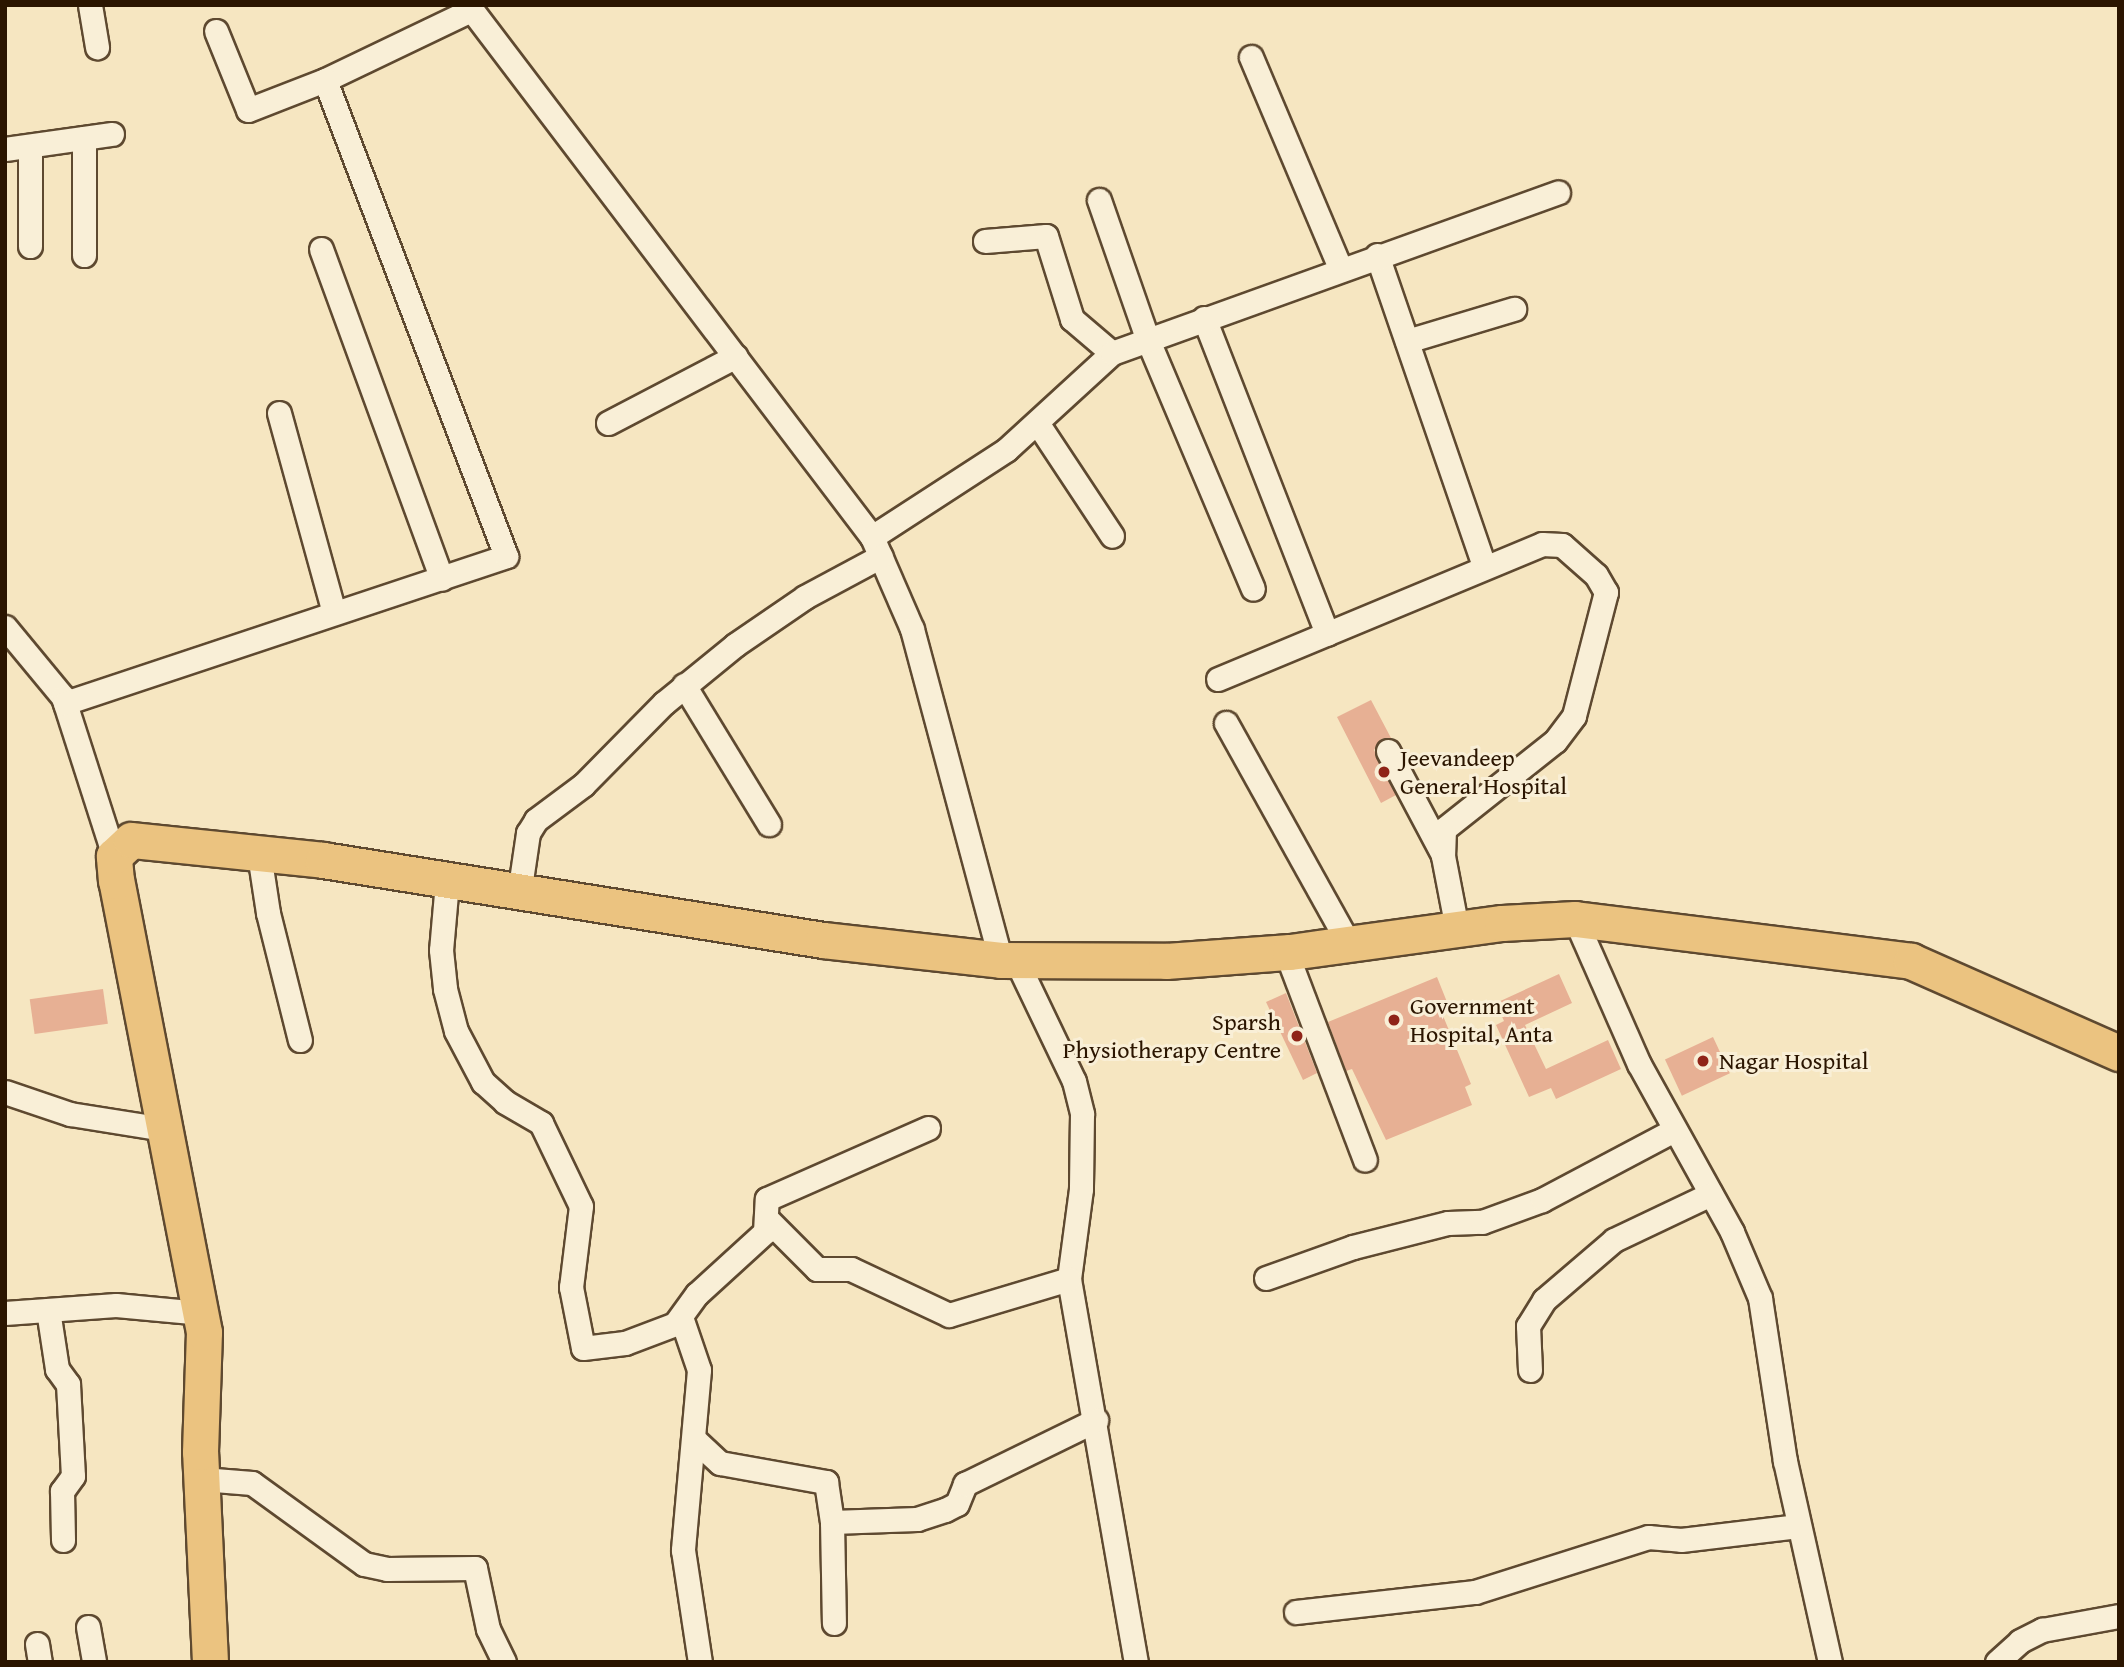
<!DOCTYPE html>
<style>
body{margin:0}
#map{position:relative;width:2124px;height:1667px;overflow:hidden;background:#f6e6c1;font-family:"Gentium Book Plus",serif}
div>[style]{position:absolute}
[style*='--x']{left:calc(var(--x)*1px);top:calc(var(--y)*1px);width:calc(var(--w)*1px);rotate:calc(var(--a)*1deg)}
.building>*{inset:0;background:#e7b094;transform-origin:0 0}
.roads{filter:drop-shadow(2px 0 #5e4930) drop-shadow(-2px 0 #5e4930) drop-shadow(0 2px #5e4930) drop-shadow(0 -2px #5e4930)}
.street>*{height:23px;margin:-11.5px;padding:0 11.5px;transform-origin:11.5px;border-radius:11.5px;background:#f9efd7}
.primary>*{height:35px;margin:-17.5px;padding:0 17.5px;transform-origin:17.5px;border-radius:17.5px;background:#ebc380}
.dots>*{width:19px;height:19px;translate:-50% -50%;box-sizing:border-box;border:4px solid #f9efd7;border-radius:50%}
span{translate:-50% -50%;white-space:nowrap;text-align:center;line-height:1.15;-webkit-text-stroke:6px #f9efd7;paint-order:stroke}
.poi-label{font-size:24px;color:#2b1500}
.left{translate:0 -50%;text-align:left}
.right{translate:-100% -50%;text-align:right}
.frame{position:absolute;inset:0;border:7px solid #2b1500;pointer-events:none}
</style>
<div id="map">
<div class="building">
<i style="clip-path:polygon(1371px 700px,1391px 738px,1381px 739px,1374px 750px,1396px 795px,1381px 803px,1337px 717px)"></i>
<i style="clip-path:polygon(1559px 974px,1572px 1003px,1525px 1025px,1546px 1069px,1608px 1040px,1621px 1069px,1556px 1099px,1551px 1088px,1529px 1097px,1496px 1025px,1504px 1021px,1496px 1003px)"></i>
<i style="clip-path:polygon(1437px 977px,1447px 1002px,1439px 1006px,1471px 1084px,1465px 1087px,1472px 1105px,1386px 1140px,1352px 1069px,1346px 1071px,1328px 1022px)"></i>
<i style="left:103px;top:989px;width:35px;height:74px;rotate:82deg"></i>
<i style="clip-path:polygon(1286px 993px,1317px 1073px,1303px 1080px,1266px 1002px)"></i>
<i style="left:1713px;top:1037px;width:40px;height:53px;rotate:65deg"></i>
</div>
<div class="roads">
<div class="street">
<i style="--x:90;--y:5;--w:43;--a:80.5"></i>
<i style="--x:468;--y:5;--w:668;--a:52.79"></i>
<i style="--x:872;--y:537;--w:100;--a:66.5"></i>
<i style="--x:912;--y:629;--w:343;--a:75"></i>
<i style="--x:216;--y:31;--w:85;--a:67.9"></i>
<i style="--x:248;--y:110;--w:83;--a:-21.3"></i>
<i style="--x:325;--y:80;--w:162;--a:-25.6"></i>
<i style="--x:1251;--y:57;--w:229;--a:67.1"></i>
<i style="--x:84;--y:138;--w:117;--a:90"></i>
<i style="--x:5;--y:149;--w:108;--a:-8"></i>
<i style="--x:1099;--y:200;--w:146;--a:70.8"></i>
<i style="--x:1147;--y:338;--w:272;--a:67.1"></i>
<i style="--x:985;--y:241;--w:61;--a:-4.7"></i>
<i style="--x:1046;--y:236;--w:87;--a:72.6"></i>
<i style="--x:1072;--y:319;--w:52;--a:40.4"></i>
<i style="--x:30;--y:246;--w:100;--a:-90"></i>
<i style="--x:321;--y:249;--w:351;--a:69.9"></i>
<i style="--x:1377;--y:255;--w:328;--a:71"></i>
<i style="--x:1204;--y:318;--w:339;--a:68.7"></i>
<i style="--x:1407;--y:341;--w:112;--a:-16.7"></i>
<i style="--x:279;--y:413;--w:206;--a:74.6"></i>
<i style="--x:608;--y:423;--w:144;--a:-27.6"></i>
<i style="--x:1038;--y:424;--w:134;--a:56.5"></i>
<i style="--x:872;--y:537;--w:160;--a:-33"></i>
<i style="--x:1006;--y:450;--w:144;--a:-42.5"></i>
<i style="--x:1112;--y:353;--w:474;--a:-19.8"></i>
<i style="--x:5;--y:627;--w:91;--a:50.4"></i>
<i style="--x:63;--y:697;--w:167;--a:72.2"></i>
<i style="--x:1218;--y:679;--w:351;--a:-22.6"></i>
<i style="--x:1542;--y:544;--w:20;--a:3"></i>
<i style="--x:1562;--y:545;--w:45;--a:41.4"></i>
<i style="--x:1596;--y:575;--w:20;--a:60"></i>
<i style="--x:1606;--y:592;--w:128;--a:104.5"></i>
<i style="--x:1574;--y:716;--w:31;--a:127"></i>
<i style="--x:1555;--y:741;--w:142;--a:141.6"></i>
<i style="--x:1444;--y:829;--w:27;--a:92"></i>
<i style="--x:1443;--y:856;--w:74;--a:79.1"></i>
<i style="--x:684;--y:685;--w:163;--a:58.6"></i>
<i style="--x:65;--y:703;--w:465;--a:-18.4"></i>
<i style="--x:506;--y:556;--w:509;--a:-110.82"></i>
<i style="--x:1226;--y:723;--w:253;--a:60.9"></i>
<i style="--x:1388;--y:751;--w:115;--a:62.1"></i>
<i style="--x:259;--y:854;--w:60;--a:81.3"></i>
<i style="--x:268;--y:913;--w:131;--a:75.9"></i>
<i style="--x:447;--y:882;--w:68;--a:95"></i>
<i style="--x:441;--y:950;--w:39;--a:84"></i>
<i style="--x:445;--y:989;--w:43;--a:75.3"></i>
<i style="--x:456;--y:1031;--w:58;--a:62.1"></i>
<i style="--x:483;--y:1082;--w:30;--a:42"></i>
<i style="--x:505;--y:1102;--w:42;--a:30.3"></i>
<i style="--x:541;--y:1123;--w:92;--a:64.3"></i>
<i style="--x:581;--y:1206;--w:82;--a:97"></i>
<i style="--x:571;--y:1287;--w:62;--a:78.9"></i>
<i style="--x:583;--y:1348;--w:42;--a:-6.8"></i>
<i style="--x:625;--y:1343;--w:53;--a:-20.8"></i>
<i style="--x:675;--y:1324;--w:37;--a:-54"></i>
<i style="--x:697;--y:1294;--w:92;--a:-42.4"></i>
<i style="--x:765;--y:1232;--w:33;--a:-87"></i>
<i style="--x:767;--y:1199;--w:176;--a:-23.8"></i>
<i style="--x:519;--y:894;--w:62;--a:-81.6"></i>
<i style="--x:528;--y:833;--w:15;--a:-58"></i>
<i style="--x:536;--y:820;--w:59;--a:-36.7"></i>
<i style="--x:583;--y:785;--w:115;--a:-45.4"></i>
<i style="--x:664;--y:703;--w:92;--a:-39.2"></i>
<i style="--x:735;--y:645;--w:85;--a:-34.4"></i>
<i style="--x:805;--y:597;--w:86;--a:-28.3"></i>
<i style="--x:1575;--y:919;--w:158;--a:66.2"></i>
<i style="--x:1639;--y:1064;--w:192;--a:61"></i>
<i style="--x:1732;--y:1232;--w:72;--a:67"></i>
<i style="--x:1760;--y:1298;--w:165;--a:81.3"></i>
<i style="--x:1785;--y:1461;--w:206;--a:77.4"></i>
<i style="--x:1286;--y:952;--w:222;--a:69.2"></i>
<i style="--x:1016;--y:960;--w:134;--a:64.4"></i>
<i style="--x:1074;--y:1081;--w:34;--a:76"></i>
<i style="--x:1082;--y:1114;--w:75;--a:90.8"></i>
<i style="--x:1081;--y:1189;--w:91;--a:97.6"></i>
<i style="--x:1069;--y:1279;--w:389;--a:80.1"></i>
<i style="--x:5;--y:1092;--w:69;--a:18.7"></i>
<i style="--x:70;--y:1114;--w:96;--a:9"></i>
<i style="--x:768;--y:1220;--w:69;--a:45"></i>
<i style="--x:817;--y:1269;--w:34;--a:0"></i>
<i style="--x:851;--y:1269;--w:108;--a:25.1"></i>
<i style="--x:949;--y:1315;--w:125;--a:-16.7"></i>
<i style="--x:1266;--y:1278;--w:92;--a:-19.6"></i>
<i style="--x:1353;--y:1247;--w:98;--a:-14.2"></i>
<i style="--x:1448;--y:1223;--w:34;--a:-2"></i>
<i style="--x:1482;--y:1222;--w:64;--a:-20.1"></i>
<i style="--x:1542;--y:1200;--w:149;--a:-27.9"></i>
<i style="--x:48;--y:1310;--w:60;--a:81.3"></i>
<i style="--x:57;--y:1369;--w:19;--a:54"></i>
<i style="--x:68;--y:1384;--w:92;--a:86.9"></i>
<i style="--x:73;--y:1476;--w:19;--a:126"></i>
<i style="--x:62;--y:1491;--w:49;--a:88.8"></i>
<i style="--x:5;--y:1313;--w:111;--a:-4.1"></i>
<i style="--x:116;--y:1305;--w:84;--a:5.4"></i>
<i style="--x:681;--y:1317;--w:56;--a:71.2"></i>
<i style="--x:699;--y:1370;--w:181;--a:95.1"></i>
<i style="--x:683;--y:1550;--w:113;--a:81.4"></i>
<i style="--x:1530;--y:1370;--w:44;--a:-92.6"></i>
<i style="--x:1528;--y:1326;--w:31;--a:-58"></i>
<i style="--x:1544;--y:1300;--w:92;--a:-40.6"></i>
<i style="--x:1614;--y:1240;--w:107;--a:-25.4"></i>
<i style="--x:695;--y:1440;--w:34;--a:43"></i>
<i style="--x:720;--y:1463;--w:108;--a:10.2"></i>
<i style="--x:826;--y:1482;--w:40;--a:81.5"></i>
<i style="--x:832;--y:1522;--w:101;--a:88.9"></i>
<i style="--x:202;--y:1479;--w:50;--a:4.6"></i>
<i style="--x:252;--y:1483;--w:138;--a:35.9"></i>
<i style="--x:364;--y:1564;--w:24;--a:12"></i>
<i style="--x:387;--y:1569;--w:88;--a:-0.7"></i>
<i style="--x:475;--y:1568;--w:62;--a:78"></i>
<i style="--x:488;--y:1629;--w:37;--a:64"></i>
<i style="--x:832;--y:1522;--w:85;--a:-2"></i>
<i style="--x:917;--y:1519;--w:29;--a:-18"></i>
<i style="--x:945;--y:1510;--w:13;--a:-27"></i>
<i style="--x:957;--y:1504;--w:22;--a:-68"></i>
<i style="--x:965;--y:1484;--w:146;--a:-26"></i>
<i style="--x:1296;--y:1612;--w:180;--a:-6.4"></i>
<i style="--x:1475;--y:1592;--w:182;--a:-17.6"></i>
<i style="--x:1648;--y:1537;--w:33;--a:5"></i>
<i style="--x:1681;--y:1540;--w:118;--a:-6.8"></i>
<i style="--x:88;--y:1627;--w:36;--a:80"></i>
<i style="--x:37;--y:1644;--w:18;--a:81"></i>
<i style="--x:1997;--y:1662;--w:31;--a:-42"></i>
<i style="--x:2020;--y:1641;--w:25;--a:-27"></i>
<i style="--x:2042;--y:1630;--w:78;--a:-10.3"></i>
</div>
<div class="primary">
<i style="--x:210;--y:1662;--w:210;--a:-92.7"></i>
<i style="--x:200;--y:1452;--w:120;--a:-88.1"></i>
<i style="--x:204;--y:1332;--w:460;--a:-101"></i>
<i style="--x:116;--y:881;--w:25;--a:-95"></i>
<i style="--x:114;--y:856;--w:23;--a:-43"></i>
<i style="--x:131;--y:840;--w:193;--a:5.9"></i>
<i style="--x:323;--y:860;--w:506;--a:9.09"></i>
<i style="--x:823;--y:940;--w:179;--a:6.4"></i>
<i style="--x:1001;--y:960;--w:165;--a:0.3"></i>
<i style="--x:1166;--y:961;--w:124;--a:-4.2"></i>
<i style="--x:1290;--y:952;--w:214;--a:-7.8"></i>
<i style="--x:1502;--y:923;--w:73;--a:-3.1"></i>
<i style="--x:1575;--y:919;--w:339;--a:7.1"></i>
<i style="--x:1911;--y:961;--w:227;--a:23.9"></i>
</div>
</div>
<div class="dots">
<i style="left:1384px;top:772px;background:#8f2418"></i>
<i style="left:1394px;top:1020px;background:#8f2418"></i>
<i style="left:1297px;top:1036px;background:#8f2418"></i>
<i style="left:1703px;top:1061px;background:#8f2418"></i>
</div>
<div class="poi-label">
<span class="left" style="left:1400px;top:772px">Jeevandeep<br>General Hospital</span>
<span class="left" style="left:1410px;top:1020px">Government<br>Hospital, Anta</span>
<span class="right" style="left:1281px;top:1036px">Sparsh<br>Physiotherapy Centre</span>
<span class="left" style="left:1719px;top:1061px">Nagar Hospital</span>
</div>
<div class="frame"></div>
</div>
